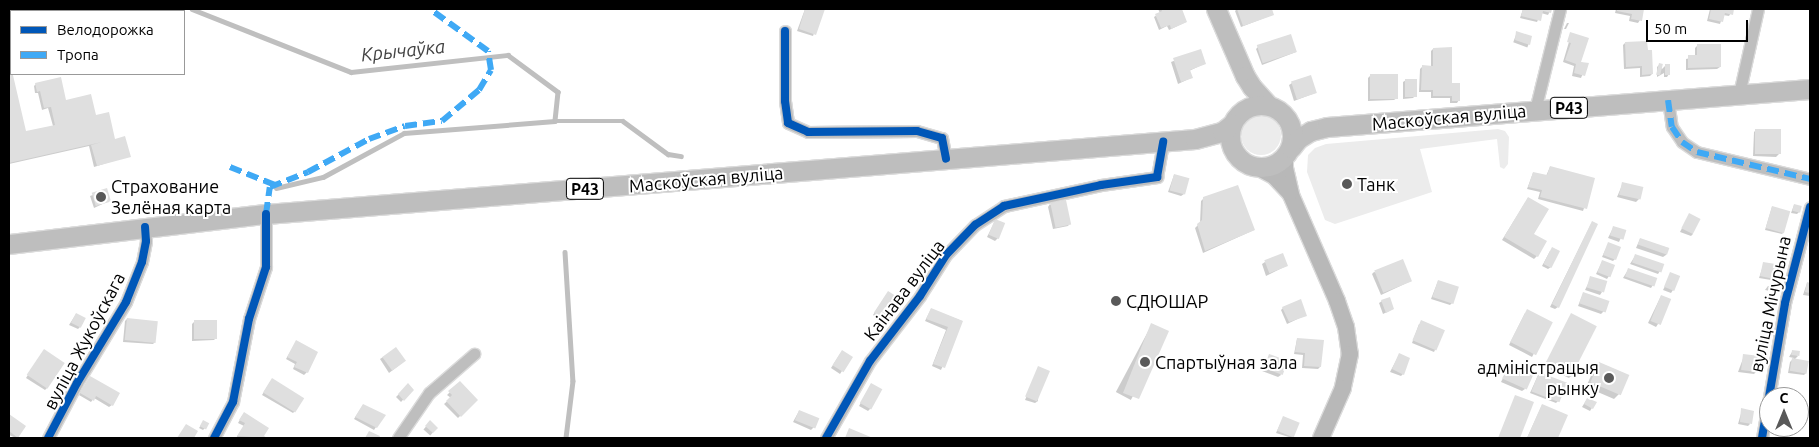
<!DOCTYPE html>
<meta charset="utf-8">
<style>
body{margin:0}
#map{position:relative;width:1819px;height:447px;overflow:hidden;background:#fff;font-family:Ubuntu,sans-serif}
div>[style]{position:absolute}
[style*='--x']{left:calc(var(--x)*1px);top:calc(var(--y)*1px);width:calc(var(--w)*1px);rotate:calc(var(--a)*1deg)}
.green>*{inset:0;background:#ececec}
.round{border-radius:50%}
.shadow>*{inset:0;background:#0003;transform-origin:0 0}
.stream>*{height:4.5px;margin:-2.25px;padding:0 2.25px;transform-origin:2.25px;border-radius:2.25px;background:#bfbfbf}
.building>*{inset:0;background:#dfdfdf;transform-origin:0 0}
.roads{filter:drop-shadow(1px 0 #dbdbdb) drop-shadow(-1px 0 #dbdbdb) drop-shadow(0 1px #dbdbdb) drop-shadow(0 -1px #dbdbdb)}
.minor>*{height:11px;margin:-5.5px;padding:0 5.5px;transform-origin:5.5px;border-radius:5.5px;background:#bebebe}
.secondary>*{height:16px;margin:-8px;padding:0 8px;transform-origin:8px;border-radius:8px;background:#b8b8b8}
.primary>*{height:19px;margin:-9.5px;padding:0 9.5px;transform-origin:9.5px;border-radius:9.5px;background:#bebebe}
.primary>.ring{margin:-9.5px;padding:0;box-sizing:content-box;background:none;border:19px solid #bebebe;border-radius:50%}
.quiet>*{height:6px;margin-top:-3px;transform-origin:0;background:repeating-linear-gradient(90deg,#3fa9f5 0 12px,transparent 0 18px)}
.cycleway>*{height:8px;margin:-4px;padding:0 4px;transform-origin:4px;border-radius:4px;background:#0057b8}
.dots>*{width:14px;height:14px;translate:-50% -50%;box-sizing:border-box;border:2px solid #fff;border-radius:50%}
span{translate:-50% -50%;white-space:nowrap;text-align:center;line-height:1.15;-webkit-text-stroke:4px #fff;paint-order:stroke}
.shield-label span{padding:1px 4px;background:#fff;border:1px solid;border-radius:4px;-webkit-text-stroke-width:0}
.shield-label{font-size:16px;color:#000;font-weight:700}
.street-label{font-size:18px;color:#000}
.poi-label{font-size:18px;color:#000}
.left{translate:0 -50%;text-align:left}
.right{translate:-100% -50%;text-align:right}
.water-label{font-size:19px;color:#444;font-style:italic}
.frame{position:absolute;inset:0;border:10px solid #000;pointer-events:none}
.legend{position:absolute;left:10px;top:10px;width:175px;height:65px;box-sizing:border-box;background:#fff;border:1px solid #999;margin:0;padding:6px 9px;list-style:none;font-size:15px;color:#000}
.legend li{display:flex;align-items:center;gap:10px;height:25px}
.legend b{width:25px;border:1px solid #999}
.north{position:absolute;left:1759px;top:387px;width:50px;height:50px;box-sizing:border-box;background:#fff;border:1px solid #999;border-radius:50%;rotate:0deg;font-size:14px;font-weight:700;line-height:20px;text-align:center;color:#000}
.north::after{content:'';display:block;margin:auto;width:18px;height:22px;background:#595959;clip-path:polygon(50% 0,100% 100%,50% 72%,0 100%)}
.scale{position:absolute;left:1646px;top:20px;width:102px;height:22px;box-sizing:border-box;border:2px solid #000;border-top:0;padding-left:6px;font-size:15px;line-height:18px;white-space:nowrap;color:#000;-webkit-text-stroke:4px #fff;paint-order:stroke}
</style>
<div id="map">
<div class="green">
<i class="round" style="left:1241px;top:115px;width:40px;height:40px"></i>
<i style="clip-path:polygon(1498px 129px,1505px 131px,1509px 137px,1508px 164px,1504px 169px,1500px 167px,1497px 139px,1420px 149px,1432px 192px,1335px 224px,1325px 220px,1307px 172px,1308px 155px,1315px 148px,1326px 144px)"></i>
</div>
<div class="shadow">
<i style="clip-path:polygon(805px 9px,823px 9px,813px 36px,797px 31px)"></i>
<i style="clip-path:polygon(1158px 9px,1180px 9px,1186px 22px,1169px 30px,1167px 26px,1159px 30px,1154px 17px,1160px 13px)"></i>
<i style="clip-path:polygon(1237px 9px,1270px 9px,1272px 15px,1241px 27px,1235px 11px)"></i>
<i style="clip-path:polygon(1523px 9px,1530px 10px,1551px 9px,1548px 15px,1541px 13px,1537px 22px,1520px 18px)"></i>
<i style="clip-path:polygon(1616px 9px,1643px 9px,1640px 20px,1638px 23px,1629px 21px,1630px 16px,1615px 13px)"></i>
<i style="clip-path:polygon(1710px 9px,1733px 9px,1729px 16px,1723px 15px,1720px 24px,1707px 21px)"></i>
<i style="clip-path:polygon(1567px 23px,1569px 23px,1566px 29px,1564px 29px)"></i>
<i style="left:1517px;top:32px;width:15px;height:11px;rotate:20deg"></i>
<i style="clip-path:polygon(1571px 35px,1580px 62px,1587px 64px,1581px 78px,1572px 76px,1574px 66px,1563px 62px)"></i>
<i style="clip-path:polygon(1625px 43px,1652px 74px,1650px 76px,1640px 77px,1640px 68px,1624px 69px,1623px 45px)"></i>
<i style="clip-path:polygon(1697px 46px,1720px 67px,1717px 69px,1686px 70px,1686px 59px,1695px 57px,1695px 48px)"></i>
<i style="clip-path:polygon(1258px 47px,1296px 52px,1262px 65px,1256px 49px)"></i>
<i style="clip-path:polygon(1433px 49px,1459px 100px,1457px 103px,1450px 103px,1450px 98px,1431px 98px,1431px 92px,1419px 92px,1420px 69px,1422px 67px,1431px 67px,1431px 51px)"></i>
<i style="clip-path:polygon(1200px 51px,1204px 64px,1189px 71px,1191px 78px,1178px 84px,1171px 62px)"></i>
<i style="clip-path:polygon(9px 61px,25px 133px,53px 126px,48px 108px,42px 110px,38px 93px,35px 93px,34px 86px,36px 84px,95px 117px,129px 156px,94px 167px,89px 146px,9px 164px)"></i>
<i style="clip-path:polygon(1659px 65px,1662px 69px,1666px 65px,1669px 74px,1667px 77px,1664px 77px,1664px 73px,1657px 77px,1657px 67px)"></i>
<i style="clip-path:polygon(1370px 76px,1397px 98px,1394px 100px,1368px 101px,1368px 78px)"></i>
<i style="clip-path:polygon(1406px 80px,1415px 96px,1413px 98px,1403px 99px,1403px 82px)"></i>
<i style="clip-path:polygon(1292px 83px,1315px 93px,1294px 101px,1289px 85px)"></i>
<i style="clip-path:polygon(1756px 130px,1779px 154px,1776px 157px,1753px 156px,1754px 132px)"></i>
<i style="clip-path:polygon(1550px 167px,1594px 179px,1583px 211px,1538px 199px,1540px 192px,1527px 189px,1533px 173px,1546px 176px)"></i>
<i style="clip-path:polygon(1174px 175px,1184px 194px,1181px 196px,1168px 192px)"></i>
<i style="clip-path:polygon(1623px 183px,1639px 199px,1636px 202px,1617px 197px)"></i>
<i style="clip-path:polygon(106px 190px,109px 201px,94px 208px,90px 196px)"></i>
<i style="clip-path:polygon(1204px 198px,1254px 230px,1203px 253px,1195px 228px,1200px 223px,1201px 201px)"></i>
<i style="clip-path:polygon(1528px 198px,1537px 256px,1534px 259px,1502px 240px)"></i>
<i style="clip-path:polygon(1050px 204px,1070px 223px,1068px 226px,1053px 229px,1048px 207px)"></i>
<i style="clip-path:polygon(1794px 205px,1799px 212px,1797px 214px,1791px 213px)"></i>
<i style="clip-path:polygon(1772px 207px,1784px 232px,1782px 234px,1765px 230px)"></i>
<i style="clip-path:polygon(1689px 215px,1693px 234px,1691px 236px,1680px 232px)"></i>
<i style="clip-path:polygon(995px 221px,998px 238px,995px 241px,987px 237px)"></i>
<i style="clip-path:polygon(1592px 222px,1558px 307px,1555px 309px,1550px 307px)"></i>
<i style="clip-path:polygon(1613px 228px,1624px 231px,1619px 242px,1608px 238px)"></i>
<i style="clip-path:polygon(1640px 239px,1668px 248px,1666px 255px,1663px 257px,1636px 248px)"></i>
<i style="clip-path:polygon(1608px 244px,1615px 259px,1613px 261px,1602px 257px)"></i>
<i style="clip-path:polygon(1550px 251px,1551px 267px,1548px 269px,1542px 266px)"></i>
<i style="clip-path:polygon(1635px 256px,1660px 271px,1658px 274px,1630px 264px)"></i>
<i style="clip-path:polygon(1265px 262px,1286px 266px,1266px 276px,1262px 264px)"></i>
<i style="clip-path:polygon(1602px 262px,1609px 276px,1607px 279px,1596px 274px)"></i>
<i style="clip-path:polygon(1764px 263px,1778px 272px,1774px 274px,1771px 280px,1759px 278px)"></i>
<i style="clip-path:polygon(1628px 270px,1653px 285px,1651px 288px,1623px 278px)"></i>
<i style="clip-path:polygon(1374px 272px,1411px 281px,1381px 295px,1372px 274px)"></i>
<i style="clip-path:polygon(1671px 274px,1673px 290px,1671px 293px,1663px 290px)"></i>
<i style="clip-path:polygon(1591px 278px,1602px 292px,1600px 295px,1585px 290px)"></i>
<i style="clip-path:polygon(1438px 281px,1452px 303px,1450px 305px,1431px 299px)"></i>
<i style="clip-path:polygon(1807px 283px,1810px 284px,1810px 296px,1803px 295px)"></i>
<i style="clip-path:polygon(1768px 286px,1772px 287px,1770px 291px,1765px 290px)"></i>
<i style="clip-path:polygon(1583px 294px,1604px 311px,1601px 314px,1578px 306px)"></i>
<i style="clip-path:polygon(886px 295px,887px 320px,885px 323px,873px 315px)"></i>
<i style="clip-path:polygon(1661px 296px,1658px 324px,1656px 327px,1648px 323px)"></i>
<i style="clip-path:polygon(1382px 301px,1393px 309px,1383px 314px,1379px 303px)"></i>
<i style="clip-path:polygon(1283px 308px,1306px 315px,1287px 324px,1281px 310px)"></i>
<i style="clip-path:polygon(931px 309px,962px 321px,941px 370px,932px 366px,946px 330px,925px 321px)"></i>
<i style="clip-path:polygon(1525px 313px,1551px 322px,1532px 357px,1509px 345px)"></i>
<i style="clip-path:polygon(76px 314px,80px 327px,78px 329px,69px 325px)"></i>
<i style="clip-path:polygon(1571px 315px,1571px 376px,1569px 378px,1545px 367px)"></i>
<i style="clip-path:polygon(127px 319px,155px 342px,153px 344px,123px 342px,125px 321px)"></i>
<i style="clip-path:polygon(194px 322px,216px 338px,214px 340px,192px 341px,192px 324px)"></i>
<i style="left:1152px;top:324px;width:17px;height:77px;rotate:28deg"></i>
<i style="clip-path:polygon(1419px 324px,1444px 331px,1434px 352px,1412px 343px)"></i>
<i style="clip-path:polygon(1297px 339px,1320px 367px,1318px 369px,1302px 368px,1303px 355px,1294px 354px)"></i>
<i style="clip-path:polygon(296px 342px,307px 372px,304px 375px,293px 369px,295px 364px,286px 359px)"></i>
<i style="clip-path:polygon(1792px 352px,1798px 356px,1794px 360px,1806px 373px,1804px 375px,1788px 373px,1790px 362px,1794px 358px,1789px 357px)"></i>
<i style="clip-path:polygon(42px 353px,47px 388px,45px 390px,26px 378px)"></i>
<i style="clip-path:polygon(840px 354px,842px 371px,840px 374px,831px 368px)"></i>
<i style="clip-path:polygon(1270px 355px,1281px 375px,1278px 377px,1262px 371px)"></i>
<i style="clip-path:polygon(1399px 355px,1403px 374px,1401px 376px,1390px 372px)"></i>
<i style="clip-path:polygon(1744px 356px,1756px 372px,1754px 374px,1738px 372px)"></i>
<i style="clip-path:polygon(383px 357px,402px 363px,389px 373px,380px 359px)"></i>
<i style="clip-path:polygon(1599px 363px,1619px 394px,1614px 399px,1586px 387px,1594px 369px)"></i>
<i style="clip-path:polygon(1510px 365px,1525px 389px,1522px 391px,1501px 382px)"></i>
<i style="clip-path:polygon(1039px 368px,1038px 401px,1035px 403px,1025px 400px)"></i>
<i style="clip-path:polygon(1539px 373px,1558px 401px,1556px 403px,1530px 393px)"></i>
<i style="clip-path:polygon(88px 380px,112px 405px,109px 407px,94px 398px,91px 402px,79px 395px)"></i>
<i style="clip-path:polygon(270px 382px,295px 411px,293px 413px,262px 395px)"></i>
<i style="clip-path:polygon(460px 382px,476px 400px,458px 418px,444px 404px,451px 398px,447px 395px)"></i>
<i style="clip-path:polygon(871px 384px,870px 409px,868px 411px,859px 406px)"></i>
<i style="clip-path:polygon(408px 385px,412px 390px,401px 402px,396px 397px)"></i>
<i style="clip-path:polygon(1587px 399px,1595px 403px,1590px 411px,1582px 407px)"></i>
<i style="clip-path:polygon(363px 405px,376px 427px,374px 430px,354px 419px)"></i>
<i style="clip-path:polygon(1542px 405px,1566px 415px,1557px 438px,1527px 438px)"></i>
<i style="clip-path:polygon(1799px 407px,1800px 428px,1797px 431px,1783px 430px,1783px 427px,1799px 427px)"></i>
<i style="clip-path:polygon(1742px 410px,1750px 424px,1748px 426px,1738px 424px)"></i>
<i style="clip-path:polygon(799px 411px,814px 427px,811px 430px,793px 422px)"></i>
<i style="clip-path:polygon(9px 416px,25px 427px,16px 438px,9px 435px)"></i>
<i style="clip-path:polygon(242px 416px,262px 437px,264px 438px,236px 438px,244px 426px,238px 423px)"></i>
<i style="clip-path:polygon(1283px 418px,1293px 437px,1292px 438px,1276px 433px)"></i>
<i style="clip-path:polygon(203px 422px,205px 428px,203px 430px,199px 428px)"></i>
<i style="left:430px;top:422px;width:9px;height:10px;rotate:41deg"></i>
</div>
<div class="stream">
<i style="--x:192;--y:9;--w:171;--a:21.6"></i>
<i style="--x:351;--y:72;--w:158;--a:-6.2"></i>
<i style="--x:508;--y:55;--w:62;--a:36.5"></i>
<i style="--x:558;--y:92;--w:29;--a:96"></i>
<i style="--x:276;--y:188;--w:48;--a:-13.2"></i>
<i style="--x:323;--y:177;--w:92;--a:-28.5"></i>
<i style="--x:404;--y:133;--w:151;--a:-4.5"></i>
<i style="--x:555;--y:121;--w:68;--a:0"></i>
<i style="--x:623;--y:121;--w:56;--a:36.3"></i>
<i style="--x:668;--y:154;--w:13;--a:9"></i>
<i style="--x:565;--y:252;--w:129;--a:86.5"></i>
<i style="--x:573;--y:381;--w:57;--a:97"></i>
</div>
<div class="building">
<i style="clip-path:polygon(805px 9px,825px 9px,816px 35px,799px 29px)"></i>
<i style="clip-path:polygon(1161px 9px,1182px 9px,1187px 22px,1171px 29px,1170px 25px,1161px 28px,1155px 14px,1162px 11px)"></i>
<i style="clip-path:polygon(1237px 9px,1272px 9px,1274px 15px,1243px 26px)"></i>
<i style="clip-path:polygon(1523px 9px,1552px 9px,1551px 13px,1543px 11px,1541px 21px,1521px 16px)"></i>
<i style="clip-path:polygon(1617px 9px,1644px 9px,1642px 21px,1631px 19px,1632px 14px,1617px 11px)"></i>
<i style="clip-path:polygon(1711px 9px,1734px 9px,1733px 15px,1725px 13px,1723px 22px,1709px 19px)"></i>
<i style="clip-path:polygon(1516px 31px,1532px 36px,1530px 45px,1515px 40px)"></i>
<i style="clip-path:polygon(1570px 32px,1589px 38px,1581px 62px,1589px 63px,1585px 76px,1574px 73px,1576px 64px,1565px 60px,1571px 43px,1567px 42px)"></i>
<i style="left:1291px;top:34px;width:19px;height:36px;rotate:72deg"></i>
<i style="clip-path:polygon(1647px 41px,1648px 50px,1652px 50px,1653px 74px,1642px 75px,1642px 66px,1626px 67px,1625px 42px)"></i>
<i style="clip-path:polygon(1697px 44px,1721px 44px,1721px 67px,1688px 68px,1688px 55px,1697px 55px)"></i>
<i style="clip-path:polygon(1452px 47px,1452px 83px,1460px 83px,1460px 101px,1452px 101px,1452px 96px,1433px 96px,1433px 90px,1421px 90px,1422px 65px,1433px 66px,1433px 48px)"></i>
<i style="clip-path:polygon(1201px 49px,1206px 64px,1190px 70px,1193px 78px,1181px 82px,1173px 58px)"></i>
<i style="clip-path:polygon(9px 58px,26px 131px,55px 125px,51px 107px,44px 108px,40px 91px,37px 92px,35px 83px,61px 77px,66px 100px,91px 94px,96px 115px,109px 112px,115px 139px,125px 136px,131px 157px,97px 166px,91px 145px,102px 142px,9px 163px)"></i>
<i style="left:1659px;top:63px;width:4px;height:12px;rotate:14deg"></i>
<i style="left:1665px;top:64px;width:5px;height:11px"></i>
<i style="left:1398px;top:74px;width:25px;height:28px;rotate:90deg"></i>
<i style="left:1311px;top:75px;width:19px;height:21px;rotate:72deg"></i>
<i style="left:1405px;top:79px;width:12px;height:18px"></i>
<i style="left:1755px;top:129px;width:26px;height:25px"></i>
<i style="clip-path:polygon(1550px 166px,1595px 178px,1587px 209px,1540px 197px,1542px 190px,1528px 187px,1533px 172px,1547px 175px)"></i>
<i style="left:1174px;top:174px;width:16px;height:17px;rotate:15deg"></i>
<i style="left:1622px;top:182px;width:22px;height:13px;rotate:13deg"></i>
<i style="clip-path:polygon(1238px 185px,1255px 230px,1205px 251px,1197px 224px,1202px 220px,1203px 197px)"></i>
<i style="left:107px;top:188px;width:14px;height:16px;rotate:73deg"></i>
<i style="clip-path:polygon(1528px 197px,1549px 209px,1534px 234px,1547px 241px,1538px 257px,1504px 237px)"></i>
<i style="left:1066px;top:200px;width:25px;height:16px;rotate:78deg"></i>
<i style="left:1794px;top:204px;width:8px;height:7px;rotate:14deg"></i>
<i style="left:1772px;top:206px;width:19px;height:23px;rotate:16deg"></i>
<i style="left:1689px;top:213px;width:13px;height:17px;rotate:27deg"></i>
<i style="left:995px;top:219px;width:11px;height:17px;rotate:22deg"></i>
<i style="clip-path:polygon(1592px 221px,1598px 224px,1559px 308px,1552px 304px)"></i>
<i style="left:1613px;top:226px;width:14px;height:10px;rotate:17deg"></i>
<i style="left:1640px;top:238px;width:31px;height:7px;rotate:19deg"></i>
<i style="left:1608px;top:242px;width:14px;height:14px;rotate:21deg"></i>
<i style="left:1552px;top:247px;width:9px;height:19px;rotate:27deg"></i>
<i style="left:1283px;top:253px;width:14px;height:20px;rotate:69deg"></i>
<i style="left:1635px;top:254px;width:31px;height:9px;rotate:19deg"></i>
<i style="left:1403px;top:259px;width:24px;height:31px;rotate:68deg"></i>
<i style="left:1602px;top:260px;width:14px;height:13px;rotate:21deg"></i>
<i style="clip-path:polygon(1763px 262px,1781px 265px,1779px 273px,1776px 272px,1774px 279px,1760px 276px)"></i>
<i style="left:1628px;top:268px;width:31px;height:9px;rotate:19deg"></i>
<i style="left:1670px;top:272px;width:11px;height:16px;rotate:22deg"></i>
<i style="left:1590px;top:276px;width:18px;height:12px;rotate:16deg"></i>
<i style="left:1438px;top:280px;width:22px;height:18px;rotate:18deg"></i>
<i style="clip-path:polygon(1807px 282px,1810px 283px,1810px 293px,1805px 292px)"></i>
<i style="left:888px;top:291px;width:17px;height:26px;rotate:33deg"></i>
<i style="left:1583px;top:292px;width:28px;height:12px;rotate:19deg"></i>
<i style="left:1661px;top:295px;width:11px;height:28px;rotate:22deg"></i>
<i style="clip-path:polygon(1390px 297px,1394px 309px,1386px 313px,1381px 300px)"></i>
<i style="clip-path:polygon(1301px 299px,1307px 316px,1289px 322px,1282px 307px)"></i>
<i style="clip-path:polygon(931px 308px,963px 321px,945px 368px,933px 364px,948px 327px,926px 319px)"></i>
<i style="left:1527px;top:309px;width:29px;height:37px;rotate:27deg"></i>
<i style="left:76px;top:313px;width:11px;height:11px;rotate:27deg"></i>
<i style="left:1571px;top:313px;width:29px;height:57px;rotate:27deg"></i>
<i style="left:127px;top:318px;width:31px;height:22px;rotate:6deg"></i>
<i style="left:194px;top:320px;width:23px;height:19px"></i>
<i style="left:1421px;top:320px;width:26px;height:22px;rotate:23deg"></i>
<i style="clip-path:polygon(1151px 323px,1169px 331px,1139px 399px,1123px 393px)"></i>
<i style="clip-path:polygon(1297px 338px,1324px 340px,1321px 367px,1304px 366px,1305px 353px,1295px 352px)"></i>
<i style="clip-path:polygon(296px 340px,318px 352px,308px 373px,294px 367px,297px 362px,287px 357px)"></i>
<i style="left:396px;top:347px;width:17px;height:17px;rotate:54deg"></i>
<i style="left:44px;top:349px;width:25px;height:31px;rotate:34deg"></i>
<i style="left:842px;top:350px;width:13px;height:18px;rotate:32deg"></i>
<i style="left:1792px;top:350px;width:8px;height:5px;rotate:7deg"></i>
<i style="clip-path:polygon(1399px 353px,1410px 358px,1404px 375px,1392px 369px)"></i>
<i style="left:1269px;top:354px;width:20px;height:15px;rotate:20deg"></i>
<i style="left:1743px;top:354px;width:17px;height:16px;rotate:7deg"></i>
<i style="left:1792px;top:358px;width:17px;height:13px;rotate:10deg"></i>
<i style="left:1599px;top:362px;width:33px;height:22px;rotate:23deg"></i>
<i style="left:1509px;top:363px;width:27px;height:17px;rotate:24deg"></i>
<i style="left:1038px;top:366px;width:13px;height:33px;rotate:23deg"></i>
<i style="left:1539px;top:372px;width:30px;height:21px;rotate:21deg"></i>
<i style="clip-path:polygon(90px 376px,120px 393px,113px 406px,96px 396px,94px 401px,80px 393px)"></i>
<i style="left:272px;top:378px;width:38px;height:17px;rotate:32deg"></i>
<i style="clip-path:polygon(460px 381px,478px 400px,461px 417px,446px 401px,452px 395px,448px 391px)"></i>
<i style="clip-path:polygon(408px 383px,414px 390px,404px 401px,398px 394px)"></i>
<i style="left:871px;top:383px;width:13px;height:23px;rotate:29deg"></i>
<i style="clip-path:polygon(1515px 395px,1534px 402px,1520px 438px,1498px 438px)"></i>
<i style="clip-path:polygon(1587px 398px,1597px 402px,1593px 409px,1584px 404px)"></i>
<i style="clip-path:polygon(363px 404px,386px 415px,377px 428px,355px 417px)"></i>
<i style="clip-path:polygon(1542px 404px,1568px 415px,1558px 438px,1527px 438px)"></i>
<i style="clip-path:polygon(1799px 406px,1803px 406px,1801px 429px,1794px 428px,1799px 427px)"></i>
<i style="clip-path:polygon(1741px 408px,1754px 411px,1752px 424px,1740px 422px)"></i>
<i style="left:799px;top:410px;width:22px;height:11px;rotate:22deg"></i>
<i style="clip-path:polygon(244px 412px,269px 428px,264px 436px,267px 438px,237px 436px,245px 423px,239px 420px)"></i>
<i style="clip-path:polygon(9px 414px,26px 426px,18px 438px,9px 431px)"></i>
<i style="left:1283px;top:416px;width:18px;height:16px;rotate:22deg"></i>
<i style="left:203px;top:420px;width:7px;height:7px;rotate:27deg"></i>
<i style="clip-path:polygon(430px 420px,438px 428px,433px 433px,425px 426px)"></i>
<i style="clip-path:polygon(186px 424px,198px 431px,194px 438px,177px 438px)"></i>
<i style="clip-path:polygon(849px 428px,873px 438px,845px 438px)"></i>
<i style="clip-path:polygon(369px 431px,380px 436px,379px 438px,365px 438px)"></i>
</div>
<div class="roads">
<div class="minor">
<i style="--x:785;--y:31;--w:70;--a:90"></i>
<i style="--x:785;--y:101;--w:22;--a:82"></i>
<i style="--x:788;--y:123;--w:22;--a:24"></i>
<i style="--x:808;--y:132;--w:109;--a:-0.5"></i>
<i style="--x:917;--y:131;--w:26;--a:16"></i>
<i style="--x:942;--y:138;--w:21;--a:79"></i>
<i style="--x:1739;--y:94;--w:87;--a:-77.4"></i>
<i style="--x:1668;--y:100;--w:27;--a:82"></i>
<i style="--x:1672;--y:127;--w:18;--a:56"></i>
<i style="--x:1682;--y:142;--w:18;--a:34"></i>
<i style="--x:1697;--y:152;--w:116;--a:13.4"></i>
<i style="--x:1535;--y:110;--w:104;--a:-76.1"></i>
<i style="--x:48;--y:438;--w:62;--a:-62.2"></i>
<i style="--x:77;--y:383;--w:95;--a:-58.8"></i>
<i style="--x:126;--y:302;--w:43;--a:-68.2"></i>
<i style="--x:142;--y:262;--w:21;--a:-79"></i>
<i style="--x:146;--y:241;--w:14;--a:-94"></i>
<i style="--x:214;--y:438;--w:41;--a:-62.2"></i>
<i style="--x:233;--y:402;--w:85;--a:-79.1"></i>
<i style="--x:249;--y:319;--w:55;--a:-71.9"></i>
<i style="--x:266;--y:267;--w:53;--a:-90"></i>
<i style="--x:398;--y:438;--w:55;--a:-55.4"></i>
<i style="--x:429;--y:393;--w:60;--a:-40.9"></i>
<i style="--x:826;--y:438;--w:89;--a:-60.3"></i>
<i style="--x:870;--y:361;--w:82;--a:-52.4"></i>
<i style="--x:920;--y:296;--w:49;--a:-57.6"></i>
<i style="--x:946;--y:255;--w:42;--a:-46"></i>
<i style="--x:975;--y:225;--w:35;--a:-33"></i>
<i style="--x:1004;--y:206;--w:99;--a:-12.2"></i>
<i style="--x:1101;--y:185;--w:57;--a:-8.1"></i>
<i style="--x:1157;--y:177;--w:36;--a:-80"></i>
<i style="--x:1762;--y:438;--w:137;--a:-80.3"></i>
<i style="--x:1785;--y:303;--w:99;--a:-75.4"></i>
</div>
<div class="secondary">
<i style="--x:1285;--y:157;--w:11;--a:90"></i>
<i style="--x:1285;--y:168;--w:28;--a:77"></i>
<i style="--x:1291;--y:195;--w:116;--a:66.5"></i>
<i style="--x:1337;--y:301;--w:28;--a:71"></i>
<i style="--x:1346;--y:327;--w:27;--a:82"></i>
<i style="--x:1350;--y:354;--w:35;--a:102"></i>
<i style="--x:1343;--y:388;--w:55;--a:113.7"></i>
<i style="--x:1257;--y:167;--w:19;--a:28"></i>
<i style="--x:1274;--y:176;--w:23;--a:47"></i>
</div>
<div class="primary">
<i style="--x:1216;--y:9;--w:73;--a:66.6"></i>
<i style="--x:1245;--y:76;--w:13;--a:58"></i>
<i style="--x:1252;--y:87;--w:24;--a:48"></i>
<i class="ring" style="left:1230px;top:105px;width:43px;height:43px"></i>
<i style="--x:1291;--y:148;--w:11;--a:-52"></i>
<i style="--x:1298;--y:139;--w:15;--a:-32"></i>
<i style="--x:1311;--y:131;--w:16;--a:-14"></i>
<i style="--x:1327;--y:127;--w:484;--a:-4.5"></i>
<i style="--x:9;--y:244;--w:259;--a:-6.7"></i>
<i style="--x:266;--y:214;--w:932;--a:-4.62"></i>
<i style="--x:1195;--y:139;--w:28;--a:-15"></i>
<i style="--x:1222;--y:132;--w:13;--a:-39"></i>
</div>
</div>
<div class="quiet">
<i style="--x:1668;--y:100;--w:27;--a:82"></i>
<i style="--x:1672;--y:127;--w:18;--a:56"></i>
<i style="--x:1682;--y:142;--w:18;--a:34"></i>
<i style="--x:1697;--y:152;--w:116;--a:13.4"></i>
<i style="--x:230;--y:167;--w:48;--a:21.8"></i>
<i style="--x:266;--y:214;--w:27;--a:-82"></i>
<i style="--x:270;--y:187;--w:41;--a:-21.5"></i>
<i style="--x:308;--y:172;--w:69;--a:-28.4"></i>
<i style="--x:369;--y:139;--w:38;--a:-20"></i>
<i style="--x:405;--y:126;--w:37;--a:-8"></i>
<i style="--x:442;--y:121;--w:48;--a:-40"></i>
<i style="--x:479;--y:90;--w:23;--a:-59"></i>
<i style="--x:491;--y:70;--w:19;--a:-99"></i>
<i style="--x:488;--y:51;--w:72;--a:-144.1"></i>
</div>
<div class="cycleway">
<i style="--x:785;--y:31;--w:70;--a:90"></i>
<i style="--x:785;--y:101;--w:22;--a:82"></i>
<i style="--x:788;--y:123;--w:22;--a:24"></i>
<i style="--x:808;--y:132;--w:109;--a:-0.5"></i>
<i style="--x:917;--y:131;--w:26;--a:16"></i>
<i style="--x:942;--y:138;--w:21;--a:79"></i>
<i style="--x:48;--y:438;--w:62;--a:-62.2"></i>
<i style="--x:77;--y:383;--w:95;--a:-58.8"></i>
<i style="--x:126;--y:302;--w:43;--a:-68.2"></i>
<i style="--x:142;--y:262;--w:21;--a:-79"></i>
<i style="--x:146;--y:241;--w:14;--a:-94"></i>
<i style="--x:214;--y:438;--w:41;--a:-62.2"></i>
<i style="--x:233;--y:402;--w:85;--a:-79.1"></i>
<i style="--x:249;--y:319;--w:55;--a:-71.9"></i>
<i style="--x:266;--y:267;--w:53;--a:-90"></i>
<i style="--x:826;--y:438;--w:89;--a:-60.3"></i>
<i style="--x:870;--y:361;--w:82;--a:-52.4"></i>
<i style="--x:920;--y:296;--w:49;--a:-57.6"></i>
<i style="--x:946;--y:255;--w:42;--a:-46"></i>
<i style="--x:975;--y:225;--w:35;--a:-33"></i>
<i style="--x:1004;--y:206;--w:99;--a:-12.2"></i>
<i style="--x:1101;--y:185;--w:57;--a:-8.1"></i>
<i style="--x:1157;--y:177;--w:36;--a:-80"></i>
<i style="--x:1762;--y:438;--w:137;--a:-80.3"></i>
<i style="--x:1785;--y:303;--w:99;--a:-75.4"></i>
</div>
<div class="dots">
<i style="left:1347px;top:184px;background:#595959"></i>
<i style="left:101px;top:197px;background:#595959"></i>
<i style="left:1116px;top:301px;background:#595959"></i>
<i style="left:1145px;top:362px;background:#595959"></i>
<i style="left:1609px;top:378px;background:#595959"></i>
</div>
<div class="shield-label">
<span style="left:1569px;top:108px">Р43</span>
<span style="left:585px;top:189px">Р43</span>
</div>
<div class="street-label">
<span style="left:1449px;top:117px;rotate:-5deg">Маскоўская вуліца</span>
<span style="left:706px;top:179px;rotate:-5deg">Маскоўская вуліца</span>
<span style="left:904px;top:290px;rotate:-53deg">Каінава вуліца</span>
<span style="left:1770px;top:304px;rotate:-78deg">вуліца Мічурына</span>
<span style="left:84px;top:341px;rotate:-62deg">вуліца Жукоўскага</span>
</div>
<div class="poi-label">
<span class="left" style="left:1357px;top:184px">Танк</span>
<span class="left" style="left:111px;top:197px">Страхование<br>Зелёная карта</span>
<span class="left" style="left:1126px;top:301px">СДЮШАР</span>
<span class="left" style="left:1155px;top:362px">Спартыўная зала</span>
<span class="right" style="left:1599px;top:378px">адміністрацыя<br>рынку</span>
</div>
<div class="water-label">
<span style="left:403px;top:51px;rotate:-6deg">Крычаўка</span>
</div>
<div class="frame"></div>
<ul class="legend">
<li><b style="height:6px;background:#0057b8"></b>Велодорожка</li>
<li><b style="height:6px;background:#3fa9f5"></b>Тропа</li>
</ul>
<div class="north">С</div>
<div class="scale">50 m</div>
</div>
